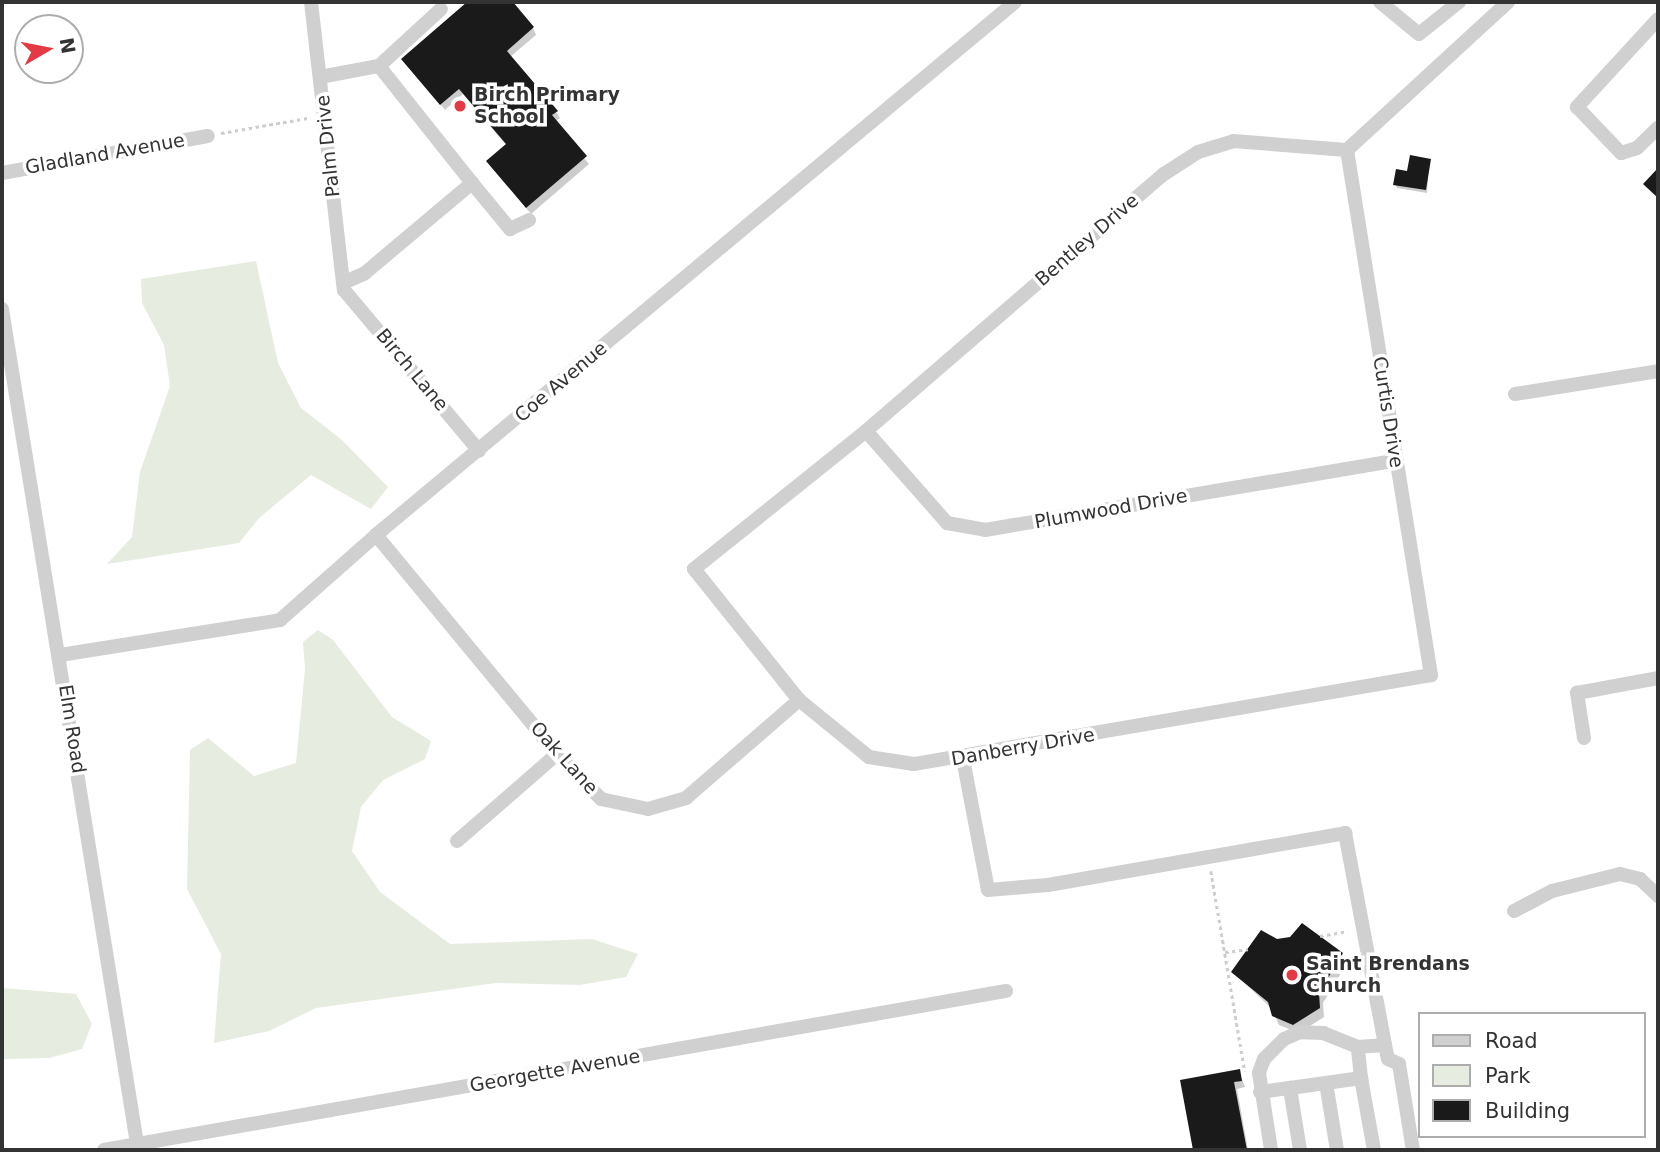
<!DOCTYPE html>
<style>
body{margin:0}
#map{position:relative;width:1660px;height:1152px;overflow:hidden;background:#fff;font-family:"DejaVu Sans",sans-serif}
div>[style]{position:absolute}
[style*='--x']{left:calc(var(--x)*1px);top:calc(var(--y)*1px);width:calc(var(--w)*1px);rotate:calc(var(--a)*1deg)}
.green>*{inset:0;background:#e6ecdf}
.shadow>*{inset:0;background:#0003}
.building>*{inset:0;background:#1a1a1a}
.path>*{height:2.5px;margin-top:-1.25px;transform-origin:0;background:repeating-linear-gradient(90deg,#cdcdcd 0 3.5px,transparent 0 7px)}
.minor>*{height:14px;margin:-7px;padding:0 7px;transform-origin:7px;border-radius:7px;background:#d0d0d0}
.dots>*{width:19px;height:19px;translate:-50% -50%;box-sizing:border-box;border:4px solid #fff;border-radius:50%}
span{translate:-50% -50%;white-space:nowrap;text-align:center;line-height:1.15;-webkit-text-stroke:7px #fff;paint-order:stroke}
.poi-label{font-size:19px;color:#333;font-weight:700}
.left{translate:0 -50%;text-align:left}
.street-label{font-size:19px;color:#333}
.frame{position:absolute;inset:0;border:4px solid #333;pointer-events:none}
.legend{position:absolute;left:1418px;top:1012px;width:228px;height:126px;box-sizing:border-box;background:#fff;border:2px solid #adadad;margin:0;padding:9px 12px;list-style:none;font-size:21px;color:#333}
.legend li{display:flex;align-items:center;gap:14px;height:35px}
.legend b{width:35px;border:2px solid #adadad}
.north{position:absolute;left:14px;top:14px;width:70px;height:70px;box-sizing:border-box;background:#fff;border:2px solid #adadad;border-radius:50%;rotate:80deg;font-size:19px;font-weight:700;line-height:28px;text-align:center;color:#333}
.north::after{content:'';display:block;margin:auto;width:24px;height:32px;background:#e63946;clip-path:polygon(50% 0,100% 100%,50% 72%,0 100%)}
</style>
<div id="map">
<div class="green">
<i style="clip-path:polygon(256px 261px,278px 363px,301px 408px,342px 440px,388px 487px,371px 509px,311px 475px,259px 518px,239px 543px,107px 564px,132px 537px,140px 472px,170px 386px,164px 345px,142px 303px,141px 279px)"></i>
<i style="clip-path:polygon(318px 630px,333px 640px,392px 717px,431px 741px,425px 759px,383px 780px,361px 807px,352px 851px,380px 892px,450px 944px,592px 939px,638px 954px,626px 977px,580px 985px,496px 983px,316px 1008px,269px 1031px,214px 1043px,221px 954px,187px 889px,190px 750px,208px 738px,254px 776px,296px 763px,305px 669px,303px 642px)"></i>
<i style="clip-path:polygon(2px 988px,76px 994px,92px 1024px,82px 1049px,49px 1058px,2px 1059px)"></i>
</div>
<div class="shadow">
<i style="clip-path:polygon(470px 2px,510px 2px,533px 28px,536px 35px,510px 57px,556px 112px,560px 118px,555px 122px,589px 164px,531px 214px,488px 162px,507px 146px,463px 94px,445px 110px,403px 60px)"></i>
<i style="clip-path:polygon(1429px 160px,1427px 193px,1397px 188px,1395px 184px)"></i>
<i style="clip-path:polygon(1276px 941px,1342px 954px,1347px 963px,1323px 1003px,1324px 1017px,1299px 1033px,1279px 1025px,1271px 1008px,1233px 972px)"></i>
<i style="clip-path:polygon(1239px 1071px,1245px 1087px,1237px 1089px,1248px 1150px,1194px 1150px,1182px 1081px)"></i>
</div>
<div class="building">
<i style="clip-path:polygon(467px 2px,513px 2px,534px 27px,507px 51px,558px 111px,552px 115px,587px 156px,526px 208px,486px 161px,506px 144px,459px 89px,440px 105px,401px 59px)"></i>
<i style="clip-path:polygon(1410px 155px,1431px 159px,1426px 190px,1393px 185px,1396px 169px,1407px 171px)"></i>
<i style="clip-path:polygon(1658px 168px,1658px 198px,1643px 184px)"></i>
<i style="clip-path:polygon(1302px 923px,1343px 953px,1319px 993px,1320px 1008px,1293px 1025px,1272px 1016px,1268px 1002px,1231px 972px,1261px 930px,1277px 939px,1290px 937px)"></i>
<i style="clip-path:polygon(1240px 1069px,1242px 1081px,1234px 1082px,1247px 1150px,1193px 1150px,1180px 1080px)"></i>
</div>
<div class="path">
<i style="--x:221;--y:133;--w:88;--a:-9.8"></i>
<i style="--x:1211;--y:871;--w:203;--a:80.4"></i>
<i style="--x:1320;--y:936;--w:28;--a:-10"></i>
<i style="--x:1225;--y:952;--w:23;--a:-7"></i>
</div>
<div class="minor">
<i style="--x:311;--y:2;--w:290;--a:83.5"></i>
<i style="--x:344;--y:290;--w:210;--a:50"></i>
<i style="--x:1380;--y:2;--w:50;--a:39.4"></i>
<i style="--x:1419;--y:34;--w:51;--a:-38.7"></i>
<i style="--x:1658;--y:19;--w:120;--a:132.6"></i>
<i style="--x:1577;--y:107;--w:64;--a:46.3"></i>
<i style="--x:1621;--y:153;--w:17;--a:-17"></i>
<i style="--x:1637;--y:148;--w:29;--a:-44"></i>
<i style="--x:379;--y:66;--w:149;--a:51.5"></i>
<i style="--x:320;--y:77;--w:60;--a:-10.6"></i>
<i style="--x:379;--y:66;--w:84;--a:-42.6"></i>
<i style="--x:1347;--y:150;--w:532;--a:80.91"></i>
<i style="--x:1431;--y:675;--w:525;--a:170.23"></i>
<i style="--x:914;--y:764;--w:46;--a:-171.2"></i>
<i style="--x:869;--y:757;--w:90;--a:-140.8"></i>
<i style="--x:799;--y:700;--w:168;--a:-128.7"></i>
<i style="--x:694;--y:569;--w:221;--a:-38.7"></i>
<i style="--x:866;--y:431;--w:394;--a:-40.8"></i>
<i style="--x:1164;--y:174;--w:40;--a:-32.9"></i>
<i style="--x:1198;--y:152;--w:37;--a:-17"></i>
<i style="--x:1233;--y:141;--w:114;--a:4.5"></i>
<i style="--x:1347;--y:150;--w:219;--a:-42.6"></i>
<i style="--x:2;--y:173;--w:209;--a:-10.2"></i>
<i style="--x:343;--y:283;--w:24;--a:-24"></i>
<i style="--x:365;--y:273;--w:140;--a:-40.1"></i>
<i style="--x:472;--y:183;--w:60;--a:50.4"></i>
<i style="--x:510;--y:229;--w:21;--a:-25"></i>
<i style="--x:2;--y:309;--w:852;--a:80.81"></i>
<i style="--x:1515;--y:394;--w:145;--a:-9.1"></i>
<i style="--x:866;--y:431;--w:123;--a:48.6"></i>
<i style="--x:947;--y:523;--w:39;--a:10"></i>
<i style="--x:985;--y:530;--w:416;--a:-9.6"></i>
<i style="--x:376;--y:535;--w:284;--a:50.4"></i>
<i style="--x:557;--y:754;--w:63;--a:45.6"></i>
<i style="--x:601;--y:799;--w:48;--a:12"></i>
<i style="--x:648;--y:809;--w:40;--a:-16"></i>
<i style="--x:686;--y:798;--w:150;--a:-40.9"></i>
<i style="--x:60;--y:655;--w:223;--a:-9"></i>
<i style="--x:280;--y:620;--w:128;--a:-41.5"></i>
<i style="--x:376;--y:535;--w:832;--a:-39.83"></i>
<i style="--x:1584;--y:738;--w:46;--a:-98.8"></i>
<i style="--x:1577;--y:693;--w:82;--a:-10.5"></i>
<i style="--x:963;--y:759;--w:133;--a:79.2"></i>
<i style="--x:988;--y:890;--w:60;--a:-4.8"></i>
<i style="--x:1048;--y:885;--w:302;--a:-9.9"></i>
<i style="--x:1345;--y:833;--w:216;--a:79.3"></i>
<i style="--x:1385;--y:1045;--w:27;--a:176"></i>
<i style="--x:1358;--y:1047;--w:37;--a:-158"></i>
<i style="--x:1324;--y:1033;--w:24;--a:-178"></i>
<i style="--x:1300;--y:1032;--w:17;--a:156"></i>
<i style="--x:1284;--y:1039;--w:28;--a:135"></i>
<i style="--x:1264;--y:1059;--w:15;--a:110"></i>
<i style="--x:1259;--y:1073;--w:78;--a:81.1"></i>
<i style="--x:457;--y:841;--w:133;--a:-41"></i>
<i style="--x:1514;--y:911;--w:43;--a:-27.8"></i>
<i style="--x:1552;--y:891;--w:70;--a:-14"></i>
<i style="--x:1620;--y:874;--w:21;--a:14"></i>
<i style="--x:1640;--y:879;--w:25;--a:43"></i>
<i style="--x:1385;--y:1045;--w:14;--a:78"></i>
<i style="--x:1388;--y:1059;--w:12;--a:24"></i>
<i style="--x:1399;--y:1064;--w:87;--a:80.8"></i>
<i style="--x:1361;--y:1078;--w:73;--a:79.8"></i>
<i style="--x:1326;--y:1083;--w:68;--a:80.7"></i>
<i style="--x:1260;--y:1092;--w:30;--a:-8"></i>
<i style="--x:104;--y:1150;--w:916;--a:-10"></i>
<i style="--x:1300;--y:1150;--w:63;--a:-99.2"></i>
<i style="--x:1290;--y:1088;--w:72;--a:-8"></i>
<i style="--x:1361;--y:1078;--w:31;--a:-96"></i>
</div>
<div class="dots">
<i style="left:460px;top:106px;background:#e63946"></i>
<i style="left:1292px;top:975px;background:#e63946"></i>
</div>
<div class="poi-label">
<span class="left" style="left:474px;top:106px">Birch Primary<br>School</span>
<span class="left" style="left:1306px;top:975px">Saint Brendans<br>Church</span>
</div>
<div class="street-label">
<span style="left:328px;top:146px;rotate:-96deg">Palm Drive</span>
<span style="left:105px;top:154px;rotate:-10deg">Gladland Avenue</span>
<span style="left:1087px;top:240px;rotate:-41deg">Bentley Drive</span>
<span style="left:412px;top:370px;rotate:50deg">Birch Lane</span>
<span style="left:561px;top:382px;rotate:-40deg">Coe Avenue</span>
<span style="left:1388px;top:412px;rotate:81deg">Curtis Drive</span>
<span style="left:1111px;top:509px;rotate:-10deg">Plumwood Drive</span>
<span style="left:72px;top:729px;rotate:81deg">Elm Road</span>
<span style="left:1023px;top:747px;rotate:-10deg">Danberry Drive</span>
<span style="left:564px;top:758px;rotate:48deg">Oak Lane</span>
<span style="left:555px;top:1071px;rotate:-10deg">Georgette Avenue</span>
</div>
<div class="frame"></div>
<ul class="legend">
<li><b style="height:9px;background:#d0d0d0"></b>Road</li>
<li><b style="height:19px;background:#e6ecdf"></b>Park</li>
<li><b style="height:19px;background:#1a1a1a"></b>Building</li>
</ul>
<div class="north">N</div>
</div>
